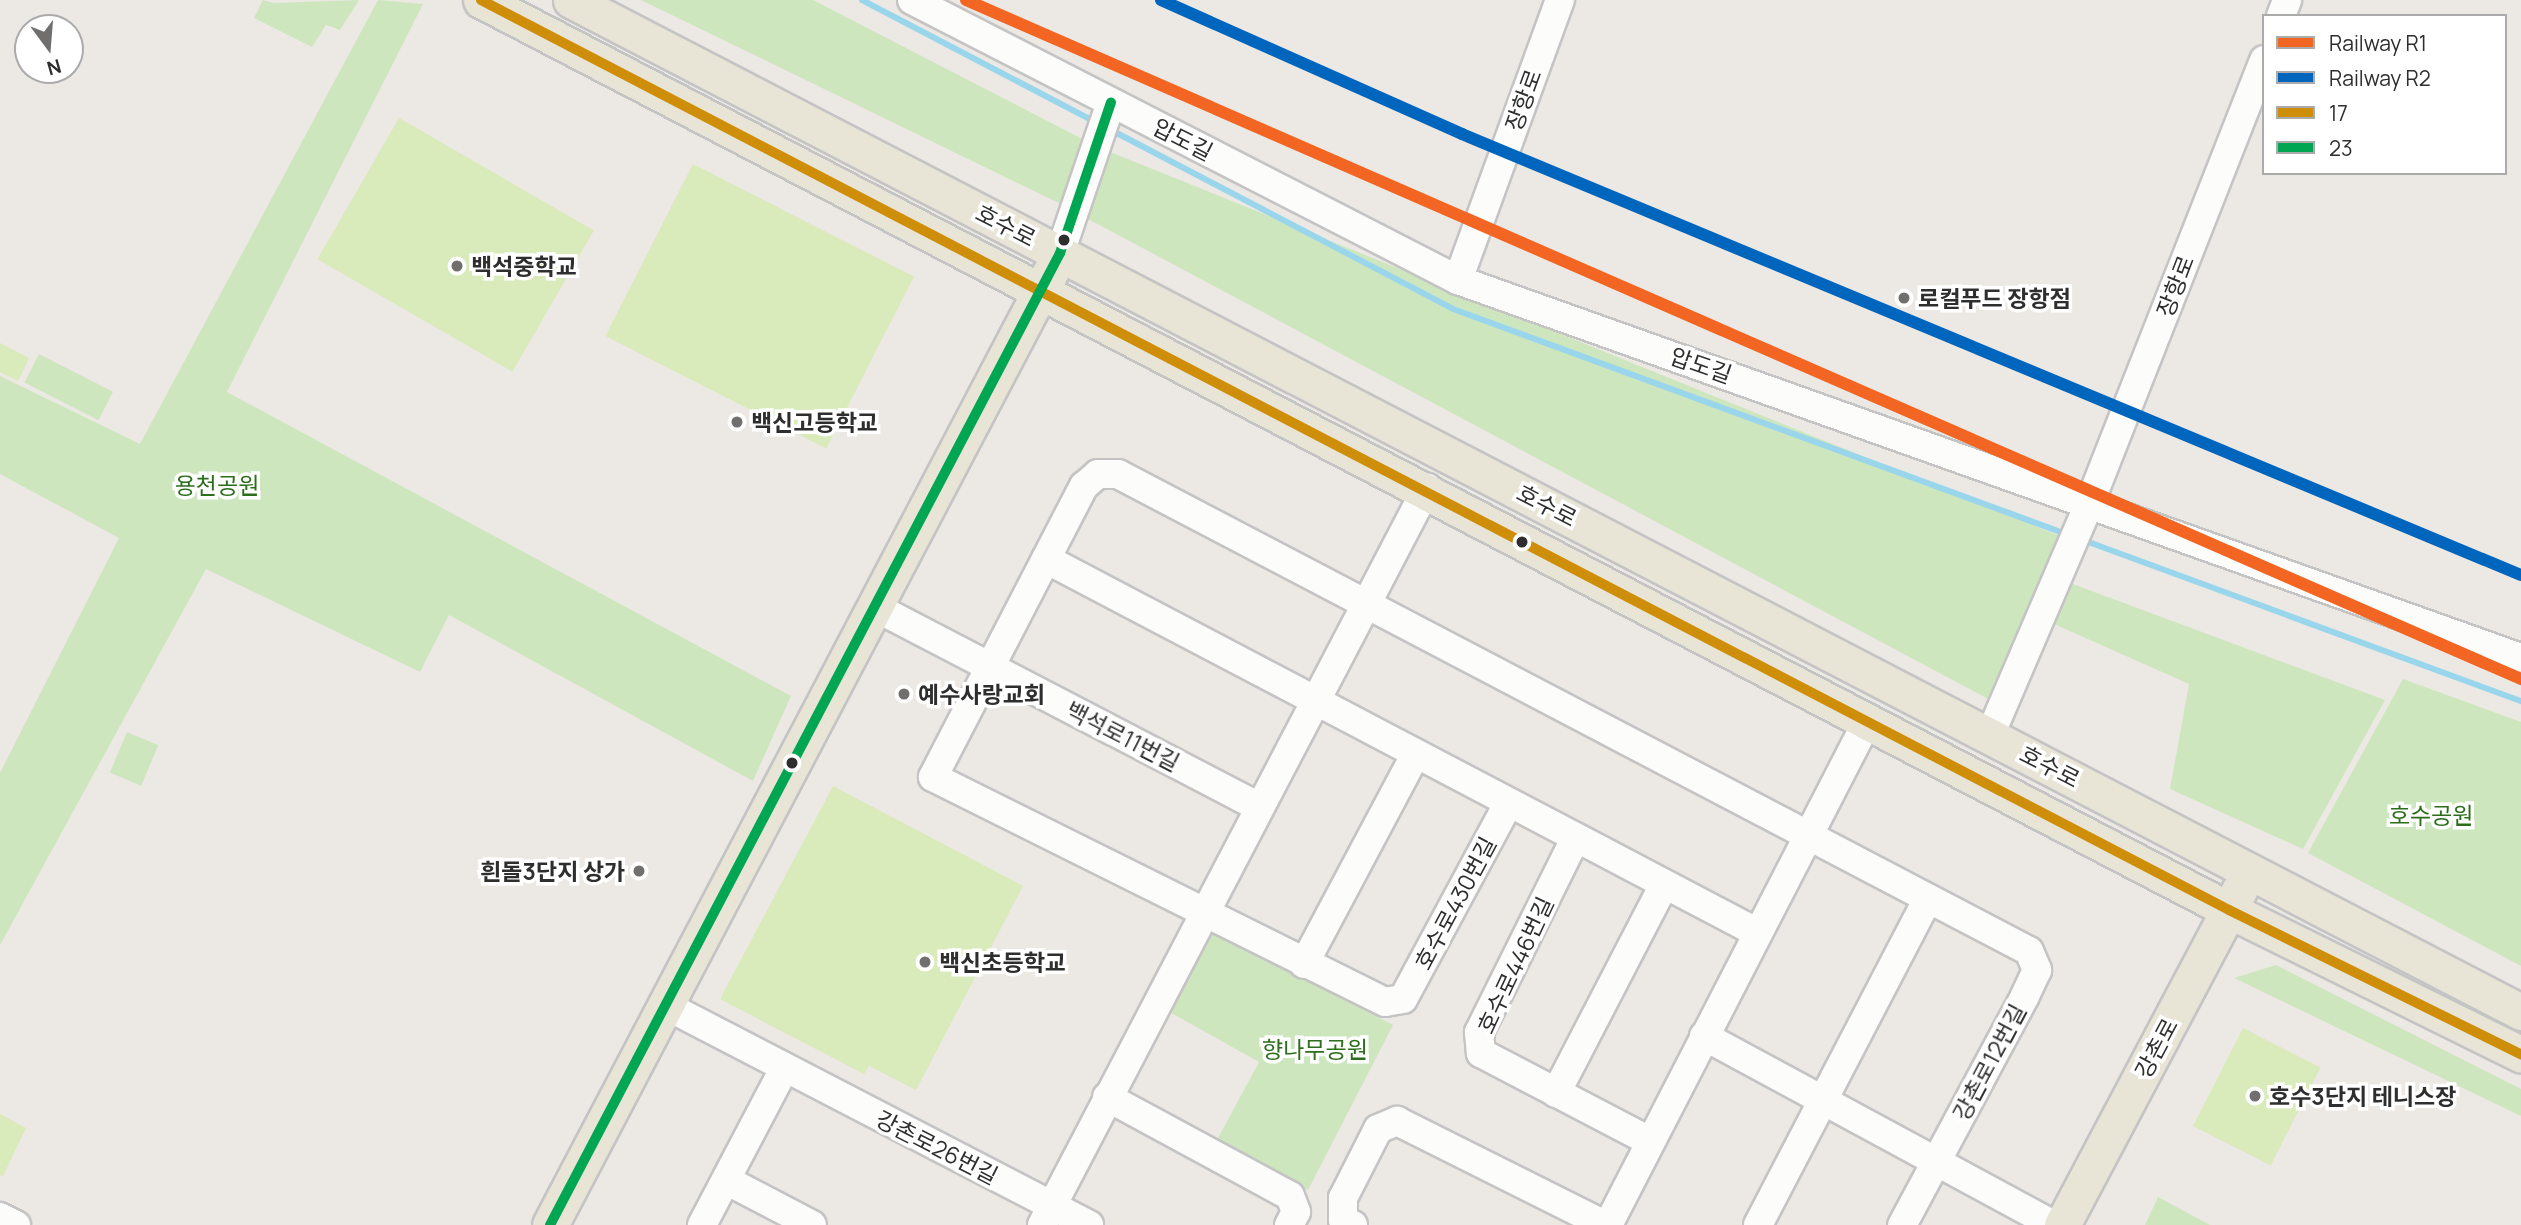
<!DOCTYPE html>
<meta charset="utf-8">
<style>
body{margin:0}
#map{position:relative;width:2521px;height:1225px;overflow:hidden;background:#ece8e4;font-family:Manrope,"Noto Sans KR",sans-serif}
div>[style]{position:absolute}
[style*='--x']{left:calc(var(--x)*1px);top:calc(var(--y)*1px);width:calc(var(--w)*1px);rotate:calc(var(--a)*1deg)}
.green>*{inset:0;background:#cee6be;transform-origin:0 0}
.pitch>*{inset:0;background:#d9eabb;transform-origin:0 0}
.stream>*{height:6px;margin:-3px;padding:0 3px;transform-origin:3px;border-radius:3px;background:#99d6ec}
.roads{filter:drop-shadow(2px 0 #c5c4c5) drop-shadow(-2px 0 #c5c4c5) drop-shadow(0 2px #c5c4c5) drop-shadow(0 -2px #c5c4c5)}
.minor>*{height:28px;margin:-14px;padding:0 14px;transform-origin:14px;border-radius:14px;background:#fcfcfb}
.major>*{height:35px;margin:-17.5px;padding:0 17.5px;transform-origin:17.5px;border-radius:17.5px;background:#e8e4d6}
.bus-1>*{height:10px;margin:-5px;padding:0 5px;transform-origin:5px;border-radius:5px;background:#cf8e09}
.bus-2>*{height:10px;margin:-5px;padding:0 5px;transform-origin:5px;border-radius:5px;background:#00a651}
.rail-1>*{height:12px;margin:-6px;padding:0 6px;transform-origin:6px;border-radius:6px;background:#f26522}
.rail-2>*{height:12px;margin:-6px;padding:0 6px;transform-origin:6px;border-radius:6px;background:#0065bd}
.dots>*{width:19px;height:19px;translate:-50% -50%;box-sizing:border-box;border:4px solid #fff;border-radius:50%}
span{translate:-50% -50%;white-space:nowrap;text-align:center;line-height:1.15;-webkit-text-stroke:7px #fff;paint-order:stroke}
.street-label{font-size:23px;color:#2e2e2e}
.poi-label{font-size:23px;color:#2e2e2e;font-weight:700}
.left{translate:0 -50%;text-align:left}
.right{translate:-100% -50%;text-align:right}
.park-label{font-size:23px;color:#2c6e1b}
.legend{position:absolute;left:2262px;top:14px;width:245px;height:161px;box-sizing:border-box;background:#fff;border:2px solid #ababab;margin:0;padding:9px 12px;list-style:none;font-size:21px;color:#2e2e2e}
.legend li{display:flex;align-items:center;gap:14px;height:35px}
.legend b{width:35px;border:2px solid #ababab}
.north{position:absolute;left:14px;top:14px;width:70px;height:70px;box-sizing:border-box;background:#fff;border:2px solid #ababab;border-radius:50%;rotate:164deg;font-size:19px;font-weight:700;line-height:28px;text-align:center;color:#2e2e2e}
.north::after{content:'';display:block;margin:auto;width:24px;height:32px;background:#706f6e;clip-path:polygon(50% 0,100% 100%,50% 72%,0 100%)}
</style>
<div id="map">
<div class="green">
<i style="clip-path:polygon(263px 0,274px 3px,359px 0,340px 30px,326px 25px,312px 47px,254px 18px)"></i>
<i style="clip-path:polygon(378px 0,423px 4px,227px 392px,791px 696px,753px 781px,449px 615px,420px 672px,206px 569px,0 945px,0 773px,119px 538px,0 474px,0 376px,140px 444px)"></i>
<i style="clip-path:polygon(641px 0,813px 0,1090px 143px,1067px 207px)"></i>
<i style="clip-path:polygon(1098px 147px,2070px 540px,1992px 701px,1075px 212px)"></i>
<i style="left:39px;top:354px;width:83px;height:32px;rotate:27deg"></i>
<i style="clip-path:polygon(2070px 583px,2385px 700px,2303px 849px,2170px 789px,2189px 684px,2054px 624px)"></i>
<i style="clip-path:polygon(2403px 679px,2521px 722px,2521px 966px,2308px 853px)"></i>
<i style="left:127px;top:732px;width:34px;height:44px;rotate:23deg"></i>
<i style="clip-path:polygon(1209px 930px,1393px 1025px,1308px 1190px,1216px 1142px,1259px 1062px,1166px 1010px)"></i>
<i style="clip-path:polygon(2276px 965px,2521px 1089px,2521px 1116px,2234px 978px)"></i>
<i style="clip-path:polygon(2158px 1197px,2210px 1225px,2145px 1225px)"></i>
</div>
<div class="pitch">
<i style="left:399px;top:118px;width:225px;height:163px;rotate:30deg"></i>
<i style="left:693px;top:164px;width:248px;height:193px;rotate:27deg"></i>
<i style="clip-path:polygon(0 343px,29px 358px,18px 381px,0 372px)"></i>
<i style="clip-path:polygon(833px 786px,1023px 886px,916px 1090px,869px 1066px,864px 1074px,720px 999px)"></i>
<i style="left:2243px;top:1028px;width:87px;height:110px;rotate:27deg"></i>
<i style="clip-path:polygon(0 1114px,26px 1128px,3px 1176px,0 1175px)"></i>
</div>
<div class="stream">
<i style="--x:862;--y:0;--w:263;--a:27.6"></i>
<i style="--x:1111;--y:130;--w:386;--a:27.6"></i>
<i style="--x:1453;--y:309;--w:656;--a:20.15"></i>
<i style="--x:2083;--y:540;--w:467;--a:20.2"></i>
</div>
<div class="roads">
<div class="minor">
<i style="--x:912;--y:0;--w:614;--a:27.15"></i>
<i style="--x:1458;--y:280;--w:1128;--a:19.58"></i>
<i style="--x:2281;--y:16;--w:17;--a:-69"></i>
<i style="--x:1060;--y:253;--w:159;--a:-71.3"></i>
<i style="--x:1458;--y:280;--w:298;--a:-70"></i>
<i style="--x:1046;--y:559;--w:804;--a:27.71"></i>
<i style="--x:873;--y:606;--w:432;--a:27.5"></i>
<i style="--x:1990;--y:735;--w:254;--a:-66.8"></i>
<i style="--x:2090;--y:502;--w:475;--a:-68.5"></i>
<i style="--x:1508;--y:804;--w:221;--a:118.3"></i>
<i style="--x:1403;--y:999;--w:18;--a:171"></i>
<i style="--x:1385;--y:1002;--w:505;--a:-153.54"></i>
<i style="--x:933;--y:777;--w:328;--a:-62.6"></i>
<i style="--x:1084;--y:486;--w:18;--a:-41"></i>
<i style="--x:1098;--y:474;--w:20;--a:0"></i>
<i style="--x:1118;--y:474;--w:1028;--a:27.64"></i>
<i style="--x:2029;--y:951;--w:21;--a:67"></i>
<i style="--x:2037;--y:970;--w:29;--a:115"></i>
<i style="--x:2025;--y:996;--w:260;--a:118.2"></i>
<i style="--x:1575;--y:839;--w:216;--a:116.4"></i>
<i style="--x:1479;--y:1032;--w:21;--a:85"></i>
<i style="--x:1481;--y:1053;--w:190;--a:27.6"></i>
<i style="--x:1304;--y:964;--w:237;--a:-62"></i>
<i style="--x:663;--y:1004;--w:480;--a:27.4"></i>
<i style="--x:1704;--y:1036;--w:398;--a:28.4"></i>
<i style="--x:1556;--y:1093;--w:234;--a:-62.6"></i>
<i style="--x:1107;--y:1097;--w:208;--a:28.4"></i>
<i style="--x:1290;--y:1196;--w:17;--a:69"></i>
<i style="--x:1296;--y:1212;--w:15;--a:118"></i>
<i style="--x:726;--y:1180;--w:97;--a:27.6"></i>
<i style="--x:0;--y:1217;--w:18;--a:27"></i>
<i style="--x:702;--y:1225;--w:176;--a:-62.3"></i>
<i style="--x:1042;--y:1225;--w:832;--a:-62.42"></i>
<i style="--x:1353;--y:1225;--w:11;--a:-153"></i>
<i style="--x:1343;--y:1220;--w:22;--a:-90"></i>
<i style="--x:1343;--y:1198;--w:77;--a:-63.1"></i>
<i style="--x:1378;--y:1129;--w:21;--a:-23"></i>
<i style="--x:1397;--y:1121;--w:233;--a:26.6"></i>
<i style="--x:1608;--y:1225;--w:568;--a:-62.76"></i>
<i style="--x:1758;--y:1225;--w:366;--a:-62.5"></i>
</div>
<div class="major">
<i style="--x:481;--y:0;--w:1971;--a:27.5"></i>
<i style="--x:2229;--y:910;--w:326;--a:26.3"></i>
<i style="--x:571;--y:0;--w:2197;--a:27.43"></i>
<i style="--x:550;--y:1225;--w:1080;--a:-62.3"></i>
<i style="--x:2062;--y:1225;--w:380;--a:-62.1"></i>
</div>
</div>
<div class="bus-1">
<i style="--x:481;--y:0;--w:1971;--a:27.5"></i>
<i style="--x:2229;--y:910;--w:326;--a:26.3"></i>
</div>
<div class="bus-2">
<i style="--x:550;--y:1225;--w:1098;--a:-62.31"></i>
<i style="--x:1060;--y:253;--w:159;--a:-71.3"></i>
</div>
<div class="rail-1">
<i style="--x:966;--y:0;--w:1697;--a:23.59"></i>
</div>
<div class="rail-2">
<i style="--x:1161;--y:0;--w:329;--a:24"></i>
<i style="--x:1462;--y:134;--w:1147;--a:22.61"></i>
</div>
<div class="dots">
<i style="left:1064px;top:240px;background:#2e2e2e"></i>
<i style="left:457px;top:266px;background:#706f6e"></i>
<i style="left:1904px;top:298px;background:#706f6e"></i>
<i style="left:737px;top:422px;background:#706f6e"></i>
<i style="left:1522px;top:542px;background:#2e2e2e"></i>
<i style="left:904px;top:694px;background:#706f6e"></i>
<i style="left:792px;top:763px;background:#2e2e2e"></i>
<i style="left:639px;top:871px;background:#706f6e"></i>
<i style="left:925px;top:962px;background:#706f6e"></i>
<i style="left:2255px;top:1096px;background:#706f6e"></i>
</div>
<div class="street-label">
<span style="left:1523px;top:100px;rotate:-70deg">장항로</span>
<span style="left:1183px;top:139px;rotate:27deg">압도길</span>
<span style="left:1006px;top:225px;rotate:27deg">호수로</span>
<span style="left:2175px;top:286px;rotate:-69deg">장항로</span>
<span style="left:1701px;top:365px;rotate:19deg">압도길</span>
<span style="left:1547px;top:505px;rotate:27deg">호수로</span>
<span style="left:1123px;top:736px;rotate:27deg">백석로11번길</span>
<span style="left:2050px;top:766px;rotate:27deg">호수로</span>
<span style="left:1455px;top:903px;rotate:-62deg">호수로430번길</span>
<span style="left:1515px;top:965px;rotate:-65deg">호수로446번길</span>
<span style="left:2156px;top:1048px;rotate:-62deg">강촌로</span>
<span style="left:1989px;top:1062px;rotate:-62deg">강촌로12번길</span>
<span style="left:937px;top:1147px;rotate:27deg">강촌로26번길</span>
</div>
<div class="poi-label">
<span class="left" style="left:471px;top:266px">백석중학교</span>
<span class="left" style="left:1918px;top:298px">로컬푸드 장항점</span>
<span class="left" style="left:751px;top:422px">백신고등학교</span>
<span class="left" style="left:918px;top:694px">예수사랑교회</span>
<span class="right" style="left:625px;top:871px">흰돌3단지 상가</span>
<span class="left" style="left:939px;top:962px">백신초등학교</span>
<span class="left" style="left:2269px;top:1096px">호수3단지 테니스장</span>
</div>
<div class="park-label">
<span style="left:217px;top:485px">용천공원</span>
<span style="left:2431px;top:815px">호수공원</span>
<span style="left:1315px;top:1049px">향나무공원</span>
</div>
<ul class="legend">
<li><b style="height:9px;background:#f26522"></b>Railway R1</li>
<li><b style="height:9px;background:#0065bd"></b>Railway R2</li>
<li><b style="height:9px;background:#cf8e09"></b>17</li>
<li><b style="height:9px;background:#00a651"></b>23</li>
</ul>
<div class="north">N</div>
</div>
